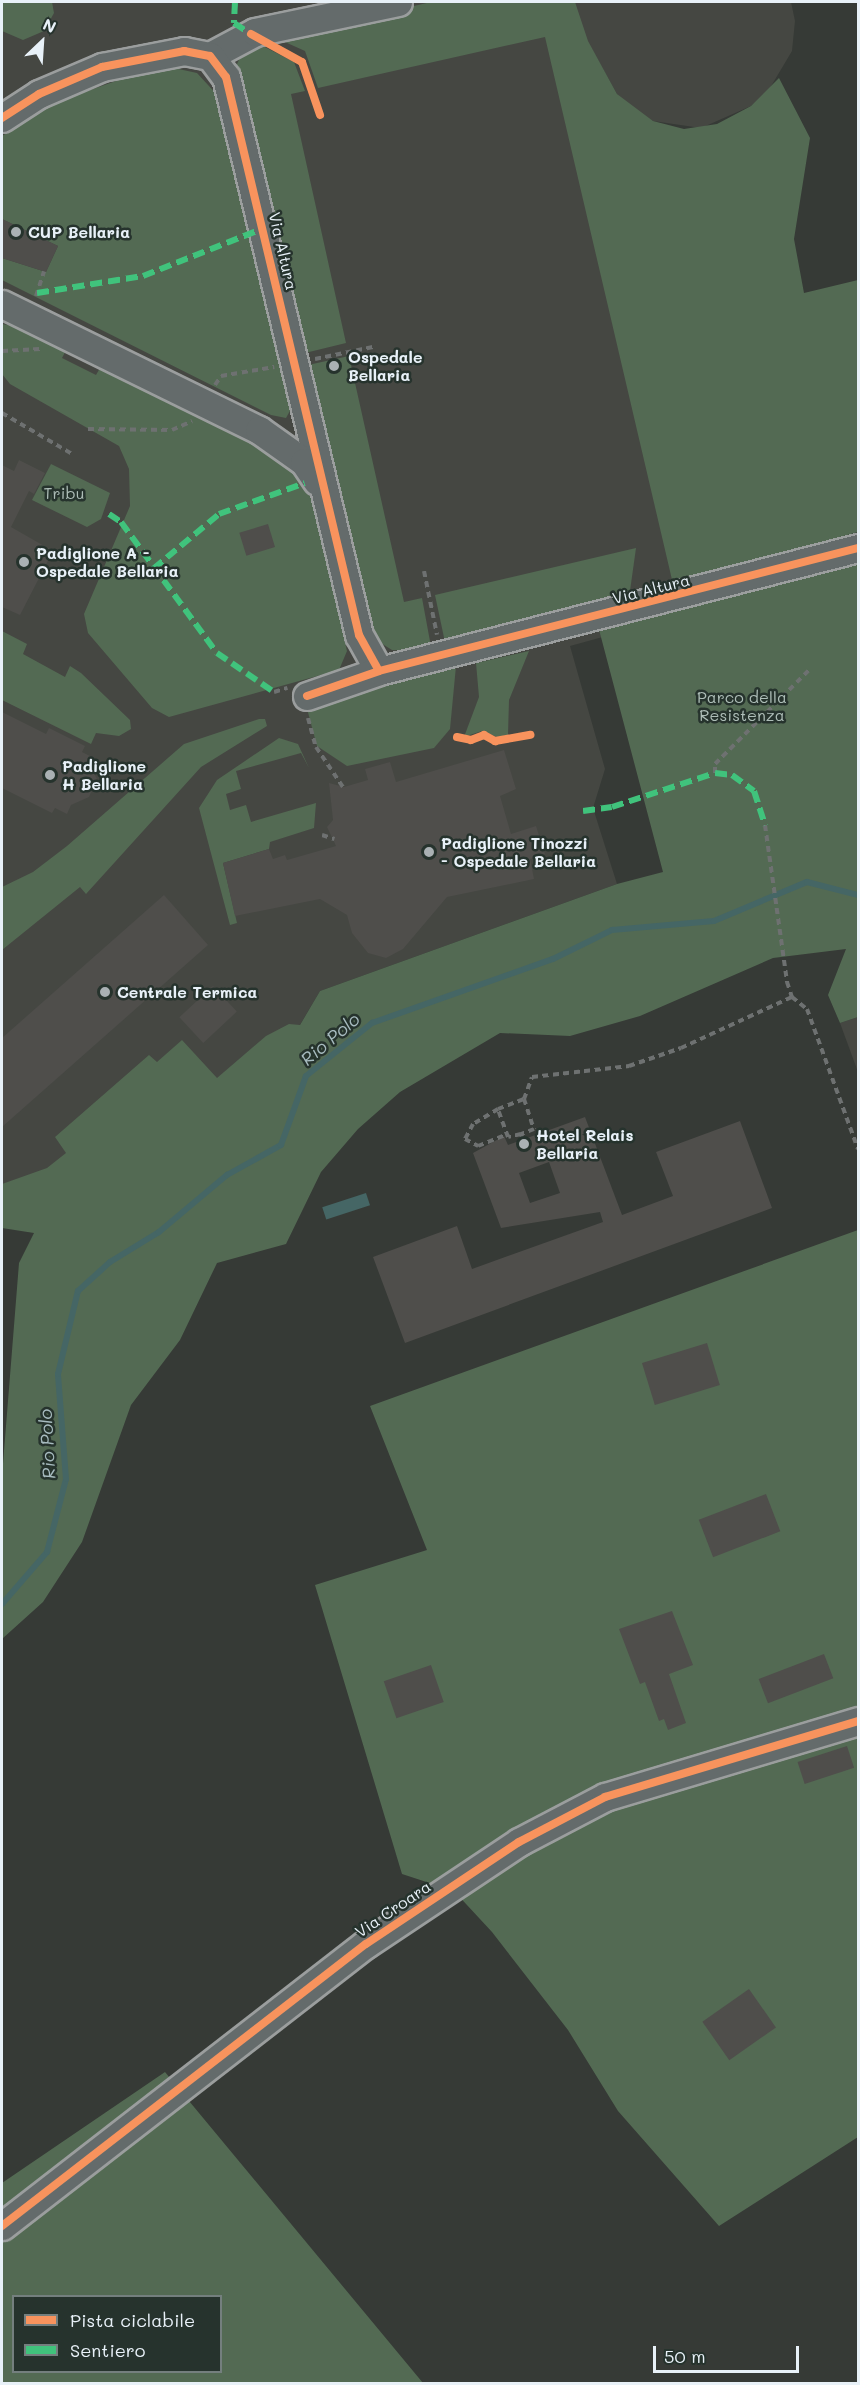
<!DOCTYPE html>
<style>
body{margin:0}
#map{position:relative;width:860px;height:2385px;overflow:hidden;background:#363a36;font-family:Mali,sans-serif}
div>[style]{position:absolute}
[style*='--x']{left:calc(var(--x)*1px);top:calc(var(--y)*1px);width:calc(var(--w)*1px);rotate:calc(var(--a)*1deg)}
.built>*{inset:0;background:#454742}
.green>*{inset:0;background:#536a53}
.water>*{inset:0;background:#456665;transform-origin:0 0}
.stream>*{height:6px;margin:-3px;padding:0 3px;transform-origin:3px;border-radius:3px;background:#456665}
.building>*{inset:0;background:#4f4e4b;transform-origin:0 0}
.path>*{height:4px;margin-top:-2px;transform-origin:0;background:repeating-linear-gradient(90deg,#6e7171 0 6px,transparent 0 10.5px)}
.roads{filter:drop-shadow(2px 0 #9b9e9e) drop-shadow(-2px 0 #9b9e9e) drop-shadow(0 2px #9b9e9e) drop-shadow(0 -2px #9b9e9e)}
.minor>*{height:27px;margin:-13.5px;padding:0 13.5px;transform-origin:13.5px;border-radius:13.5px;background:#646b6b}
.quiet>*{height:6px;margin-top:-3px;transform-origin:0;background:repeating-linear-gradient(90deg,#40c37c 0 12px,transparent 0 18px)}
.cycleway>*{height:8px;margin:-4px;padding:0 4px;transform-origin:4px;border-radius:4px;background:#f8935d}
.dots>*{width:16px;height:16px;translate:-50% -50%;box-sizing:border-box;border:3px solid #26332d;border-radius:50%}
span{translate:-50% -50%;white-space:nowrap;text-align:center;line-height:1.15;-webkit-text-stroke:5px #26332d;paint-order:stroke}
.poi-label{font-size:16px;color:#e8f1f8;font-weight:700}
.left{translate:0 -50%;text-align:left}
.street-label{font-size:16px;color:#e8f1f8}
.park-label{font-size:16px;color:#aebeb8}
.water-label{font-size:18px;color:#a7bbbf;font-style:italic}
.frame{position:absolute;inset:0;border:3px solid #e8f1f8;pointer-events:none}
.legend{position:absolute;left:12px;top:2295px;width:210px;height:78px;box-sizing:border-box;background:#26332d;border:2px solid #747f7e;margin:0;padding:8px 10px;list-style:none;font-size:18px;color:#e8f1f8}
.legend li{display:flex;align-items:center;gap:12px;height:30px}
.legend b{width:30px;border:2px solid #747f7e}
.north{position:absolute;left:12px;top:12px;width:60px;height:60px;-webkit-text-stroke:4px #26332d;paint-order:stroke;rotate:25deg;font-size:16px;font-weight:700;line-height:24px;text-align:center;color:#e8f1f8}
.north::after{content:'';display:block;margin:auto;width:21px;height:27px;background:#e8f1f8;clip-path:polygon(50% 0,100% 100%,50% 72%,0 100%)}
.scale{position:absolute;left:653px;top:2346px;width:146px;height:27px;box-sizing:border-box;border:3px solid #e8f1f8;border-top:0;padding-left:8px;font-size:18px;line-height:21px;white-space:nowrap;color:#e8f1f8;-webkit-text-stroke:4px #26332d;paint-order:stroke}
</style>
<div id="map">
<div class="built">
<i style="clip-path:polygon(2px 2px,791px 2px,795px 21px,792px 51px,767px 93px,751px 106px,701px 128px,653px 121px,634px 111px,617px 94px,589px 44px,723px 604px,570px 646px,605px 769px,593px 808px,617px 884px,320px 991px,288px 1045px,2px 1197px)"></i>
<i style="clip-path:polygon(858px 1017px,858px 1072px,840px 1023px)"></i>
</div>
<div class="green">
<i style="clip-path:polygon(2px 2px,52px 2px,54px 13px,44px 31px,23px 40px,2px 31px)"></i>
<i style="clip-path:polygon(431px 2px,575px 2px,588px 41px,617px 94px,653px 121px,684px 129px,717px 124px,751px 106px,779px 78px,810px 138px,794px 239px,804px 293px,858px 280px,858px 532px,673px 584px,545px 37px,318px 88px,305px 51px,276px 38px)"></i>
<i style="clip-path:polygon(257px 43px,294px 62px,305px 91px,291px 94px,346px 343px,305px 353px,237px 64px,243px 51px)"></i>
<i style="clip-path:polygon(174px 68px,197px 73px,220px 98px,291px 409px,286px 418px,271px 415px,2px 280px,2px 258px,46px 272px,58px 246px,2px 219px,2px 136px,59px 101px,133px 75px)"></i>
<i style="clip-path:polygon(2px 324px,49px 332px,71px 341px,62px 358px,96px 375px,104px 361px,288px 458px,310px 490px,347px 651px,339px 670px,169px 717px,152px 708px,88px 633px,84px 614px,130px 506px,129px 469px,119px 446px,10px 384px,2px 374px)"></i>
<i style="clip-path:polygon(349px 356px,404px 602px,422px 598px,432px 652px,392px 650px,376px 640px,308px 365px)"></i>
<i style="clip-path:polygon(51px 464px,110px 493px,101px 519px,87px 527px,32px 500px)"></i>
<i style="clip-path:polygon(636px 548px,629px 598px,446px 647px,435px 595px)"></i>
<i style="clip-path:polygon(858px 553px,858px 1017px,840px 1023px,828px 995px,846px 949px,773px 958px,640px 1016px,570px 1036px,500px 1033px,400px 1092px,358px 1129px,321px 1172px,286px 1244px,217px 1263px,180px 1340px,131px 1405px,82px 1542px,43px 1602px,2px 1639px,2px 1476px,19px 1263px,34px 1233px,2px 1228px,2px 1184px,47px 1168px,66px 1153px,55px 1137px,149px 1055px,157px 1062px,182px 1040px,217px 1078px,266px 1036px,289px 1024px,300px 1025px,320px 991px,617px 884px,663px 872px,597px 622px)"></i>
<i style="clip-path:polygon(2px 631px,27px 644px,23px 654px,65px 677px,70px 666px,81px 673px,130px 720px,131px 729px,119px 736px,96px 733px,91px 744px,2px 700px)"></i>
<i style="clip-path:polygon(529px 651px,509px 700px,508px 735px,497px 737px,482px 731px,464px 737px,479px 697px,476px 663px)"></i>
<i style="clip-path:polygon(456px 666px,450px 729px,434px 748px,347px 766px,317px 746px,306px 705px)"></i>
<i style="clip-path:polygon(259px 719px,265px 719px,267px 726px,201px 767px,86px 894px,80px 887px,2px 950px,2px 887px,33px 872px,67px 846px,184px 744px)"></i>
<i style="clip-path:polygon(279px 738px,298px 744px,309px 768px,301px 753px,236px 771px,241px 789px,226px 794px,230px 810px,246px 805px,251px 822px,316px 803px,314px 828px,270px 842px,269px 849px,223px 863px,237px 923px,230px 925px,199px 808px,217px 780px)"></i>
<i style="clip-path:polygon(858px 1230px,858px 2137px,719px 2226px,618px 2111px,568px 2030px,492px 1932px,454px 1891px,402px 1874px,315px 1585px,427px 1550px,370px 1406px)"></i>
<i style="clip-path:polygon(evenodd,165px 2072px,423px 2383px,2px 2384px,2px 2183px,165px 2072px,14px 2296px,220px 2296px,220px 2372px,14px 2372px,14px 2296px)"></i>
</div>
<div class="water">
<i style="left:366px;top:1193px;width:13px;height:46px;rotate:72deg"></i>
</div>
<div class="stream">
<i style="--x:2;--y:1604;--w:69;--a:-49.1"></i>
<i style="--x:47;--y:1552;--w:75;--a:-75.4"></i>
<i style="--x:66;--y:1479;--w:105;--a:-94.4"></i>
<i style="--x:58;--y:1374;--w:85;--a:-76.5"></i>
<i style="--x:78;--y:1291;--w:43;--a:-42.2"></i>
<i style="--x:110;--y:1262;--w:57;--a:-31.5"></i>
<i style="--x:159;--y:1232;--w:89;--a:-40"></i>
<i style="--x:227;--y:1175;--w:62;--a:-29.1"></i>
<i style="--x:281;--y:1145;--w:73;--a:-70.1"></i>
<i style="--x:306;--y:1076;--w:85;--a:-38.8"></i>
<i style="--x:372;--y:1023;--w:192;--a:-19.5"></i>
<i style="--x:553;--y:959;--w:66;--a:-26.2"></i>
<i style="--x:612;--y:930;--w:102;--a:-5"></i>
<i style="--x:714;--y:921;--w:101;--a:-22.8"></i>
<i style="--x:807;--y:882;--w:53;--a:14.3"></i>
</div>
<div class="building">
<i style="clip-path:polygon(2px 219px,58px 246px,46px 272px,2px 258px)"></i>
<i style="clip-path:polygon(19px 460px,45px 473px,34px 494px,29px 491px,11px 527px,53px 551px,20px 615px,2px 607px,2px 465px,14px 471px)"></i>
<i style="left:268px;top:524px;width:24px;height:30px;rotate:73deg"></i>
<i style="clip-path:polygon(2px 712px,46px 734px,49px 728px,85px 746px,82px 752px,94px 758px,90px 766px,97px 779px,89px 797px,71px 805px,67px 814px,55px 808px,52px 813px,2px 788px)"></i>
<i style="clip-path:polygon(504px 750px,516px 789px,500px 796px,511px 834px,536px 826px,545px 854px,530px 859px,534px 879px,447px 897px,403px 949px,386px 958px,368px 953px,352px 933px,347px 915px,320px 899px,235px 916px,223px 863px,269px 849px,273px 859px,285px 855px,287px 860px,336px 846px,327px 827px,333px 820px,329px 783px,344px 787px,368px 780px,365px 769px,390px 762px,396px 782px)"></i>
<i style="clip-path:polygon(164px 895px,208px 945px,2px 1127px,2px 1038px)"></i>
<i style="left:213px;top:986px;width:35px;height:46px;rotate:47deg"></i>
<i style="clip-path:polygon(evenodd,585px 1117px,622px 1215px,673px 1196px,656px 1152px,740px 1121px,772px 1208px,405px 1343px,373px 1257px,457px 1226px,472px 1269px,603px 1222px,600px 1212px,501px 1228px,473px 1153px,504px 1136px,508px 1145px,585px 1117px,549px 1162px,560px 1193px,530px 1203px,519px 1173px,549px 1162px)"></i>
<i style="left:707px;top:1343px;width:44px;height:68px;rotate:73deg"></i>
<i style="left:766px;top:1494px;width:40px;height:72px;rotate:69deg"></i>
<i style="clip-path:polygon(672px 1611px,693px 1665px,669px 1674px,686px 1723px,668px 1730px,664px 1719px,659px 1721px,645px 1682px,640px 1684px,619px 1629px)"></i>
<i style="left:824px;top:1654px;width:26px;height:70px;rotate:69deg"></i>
<i style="left:431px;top:1665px;width:39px;height:50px;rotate:71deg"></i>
<i style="left:847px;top:1746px;width:23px;height:52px;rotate:72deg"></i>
<i style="left:749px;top:1989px;width:47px;height:57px;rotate:55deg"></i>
</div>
<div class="path">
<i style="--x:36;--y:296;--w:26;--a:-72"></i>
<i style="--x:2;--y:351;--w:38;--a:-3"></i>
<i style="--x:315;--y:359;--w:59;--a:-11.7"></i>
<i style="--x:215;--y:385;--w:11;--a:-56"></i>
<i style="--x:221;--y:376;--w:54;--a:-9.6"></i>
<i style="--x:2;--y:413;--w:83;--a:30.3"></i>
<i style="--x:88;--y:429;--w:84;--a:0.7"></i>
<i style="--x:172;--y:430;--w:22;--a:-24"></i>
<i style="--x:424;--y:571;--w:65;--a:78.5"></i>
<i style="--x:274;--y:692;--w:14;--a:-17"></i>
<i style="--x:308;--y:718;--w:30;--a:75"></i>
<i style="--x:316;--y:747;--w:48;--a:56"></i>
<i style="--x:715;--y:773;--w:9;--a:-90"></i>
<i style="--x:715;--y:764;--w:136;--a:-45"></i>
<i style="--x:765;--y:825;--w:159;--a:82"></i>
<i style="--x:787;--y:982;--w:16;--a:72"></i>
<i style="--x:792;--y:997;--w:19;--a:39"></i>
<i style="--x:807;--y:1009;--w:149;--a:70"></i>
<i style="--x:322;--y:835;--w:13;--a:18"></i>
<i style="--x:524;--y:1099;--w:23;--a:-70"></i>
<i style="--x:532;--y:1077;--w:98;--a:-6.5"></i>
<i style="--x:629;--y:1066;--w:55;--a:-19.1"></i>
<i style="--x:681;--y:1048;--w:122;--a:-24.7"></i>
<i style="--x:498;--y:1109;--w:29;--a:149"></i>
<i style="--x:473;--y:1124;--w:17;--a:118"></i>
<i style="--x:465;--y:1139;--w:15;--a:28"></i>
<i style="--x:478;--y:1146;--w:31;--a:-22"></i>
<i style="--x:521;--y:1134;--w:13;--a:167"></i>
<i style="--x:508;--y:1137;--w:30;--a:-110"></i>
<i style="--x:498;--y:1109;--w:28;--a:-21"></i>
<i style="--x:524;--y:1099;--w:32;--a:72"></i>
<i style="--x:534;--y:1129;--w:14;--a:159"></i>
<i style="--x:521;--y:1134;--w:6;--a:72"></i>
</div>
<div class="roads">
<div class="minor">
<i style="--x:210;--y:56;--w:51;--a:-28.1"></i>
<i style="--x:255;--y:32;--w:146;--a:-11.8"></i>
<i style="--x:2;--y:118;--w:44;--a:-33"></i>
<i style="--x:39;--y:94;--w:69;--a:-23.2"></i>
<i style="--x:102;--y:67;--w:84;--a:-11"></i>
<i style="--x:184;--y:51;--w:26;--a:11"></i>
<i style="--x:210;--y:56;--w:26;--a:53"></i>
<i style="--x:226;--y:77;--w:574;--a:76.59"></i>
<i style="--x:359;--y:635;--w:41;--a:60.9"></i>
<i style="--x:2;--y:304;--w:286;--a:26.1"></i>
<i style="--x:259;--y:430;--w:55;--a:35.4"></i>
<i style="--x:304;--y:462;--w:23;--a:56"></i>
<i style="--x:307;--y:696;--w:76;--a:-19.1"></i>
<i style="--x:379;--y:671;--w:495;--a:-14.4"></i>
<i style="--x:2;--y:2226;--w:460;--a:-37.8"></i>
<i style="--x:366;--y:1944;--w:184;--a:-33.7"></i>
<i style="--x:519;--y:1842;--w:97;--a:-27.6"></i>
<i style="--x:605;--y:1797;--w:264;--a:-16.7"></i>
</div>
</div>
<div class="quiet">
<i style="--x:235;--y:2;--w:21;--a:93"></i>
<i style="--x:234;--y:23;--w:20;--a:33"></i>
<i style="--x:37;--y:293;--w:107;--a:-9.1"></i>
<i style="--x:143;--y:276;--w:130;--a:-21.6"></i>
<i style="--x:109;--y:514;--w:14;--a:34"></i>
<i style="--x:121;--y:522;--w:162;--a:53.8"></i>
<i style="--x:217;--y:653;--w:69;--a:34.4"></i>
<i style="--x:153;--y:569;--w:86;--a:-39.8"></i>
<i style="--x:219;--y:514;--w:91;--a:-19.8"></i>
<i style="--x:583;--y:811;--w:29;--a:-8"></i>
<i style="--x:612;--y:807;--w:108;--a:-18.3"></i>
<i style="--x:715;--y:773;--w:17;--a:7"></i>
<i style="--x:732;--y:775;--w:27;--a:36"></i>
<i style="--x:754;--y:791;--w:36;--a:72"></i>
</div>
<div class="cycleway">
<i style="--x:251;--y:34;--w:58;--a:28.8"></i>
<i style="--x:302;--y:62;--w:56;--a:71.2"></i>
<i style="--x:2;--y:118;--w:44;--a:-33"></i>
<i style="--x:39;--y:94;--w:69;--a:-23.2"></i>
<i style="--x:102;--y:67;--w:84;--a:-11"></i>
<i style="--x:184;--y:51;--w:26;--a:11"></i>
<i style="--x:210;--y:56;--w:26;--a:53"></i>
<i style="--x:226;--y:77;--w:574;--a:76.59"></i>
<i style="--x:359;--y:635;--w:41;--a:60.9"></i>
<i style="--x:307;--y:696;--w:76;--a:-19.1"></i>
<i style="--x:379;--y:671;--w:495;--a:-14.4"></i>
<i style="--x:457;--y:737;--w:14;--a:12"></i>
<i style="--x:471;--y:740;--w:14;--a:-21"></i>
<i style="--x:484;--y:735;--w:13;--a:29"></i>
<i style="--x:495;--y:741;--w:36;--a:-10"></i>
<i style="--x:2;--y:2226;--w:460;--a:-37.8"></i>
<i style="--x:366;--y:1944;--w:184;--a:-33.7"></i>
<i style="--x:519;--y:1842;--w:97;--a:-27.6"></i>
<i style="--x:605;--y:1797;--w:264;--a:-16.7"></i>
</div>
<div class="dots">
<i style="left:16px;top:232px;background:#aab1b4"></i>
<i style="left:334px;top:366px;background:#aab1b4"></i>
<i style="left:24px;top:562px;background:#aab1b4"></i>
<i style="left:50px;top:775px;background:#aab1b4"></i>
<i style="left:429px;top:852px;background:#aab1b4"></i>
<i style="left:105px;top:992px;background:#aab1b4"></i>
<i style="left:524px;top:1144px;background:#aab1b4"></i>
</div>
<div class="poi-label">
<span class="left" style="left:28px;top:232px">CUP Bellaria</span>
<span class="left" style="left:348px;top:366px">Ospedale<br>Bellaria</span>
<span class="left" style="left:36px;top:562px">Padiglione A -<br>Ospedale Bellaria</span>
<span class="left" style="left:62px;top:775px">Padiglione<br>H Bellaria</span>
<span class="left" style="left:441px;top:852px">Padiglione Tinozzi<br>- Ospedale Bellaria</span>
<span class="left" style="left:117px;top:992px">Centrale Termica</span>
<span class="left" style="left:536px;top:1144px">Hotel Relais<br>Bellaria</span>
</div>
<div class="street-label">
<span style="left:283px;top:251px;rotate:77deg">Via Altura</span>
<span style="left:651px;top:589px;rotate:-14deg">Via Altura</span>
<span style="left:393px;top:1909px;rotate:-34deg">Via Croara</span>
</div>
<div class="park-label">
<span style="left:64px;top:493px">Tribu</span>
<span style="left:742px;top:706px">Parco della<br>Resistenza</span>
</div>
<div class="water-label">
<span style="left:330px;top:1039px;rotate:-40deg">Rio Polo</span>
<span style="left:47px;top:1444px;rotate:-93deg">Rio Polo</span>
</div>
<div class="frame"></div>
<ul class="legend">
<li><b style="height:8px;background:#f8935d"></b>Pista ciclabile</li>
<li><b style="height:8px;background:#40c37c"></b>Sentiero</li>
</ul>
<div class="north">N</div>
<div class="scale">50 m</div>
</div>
